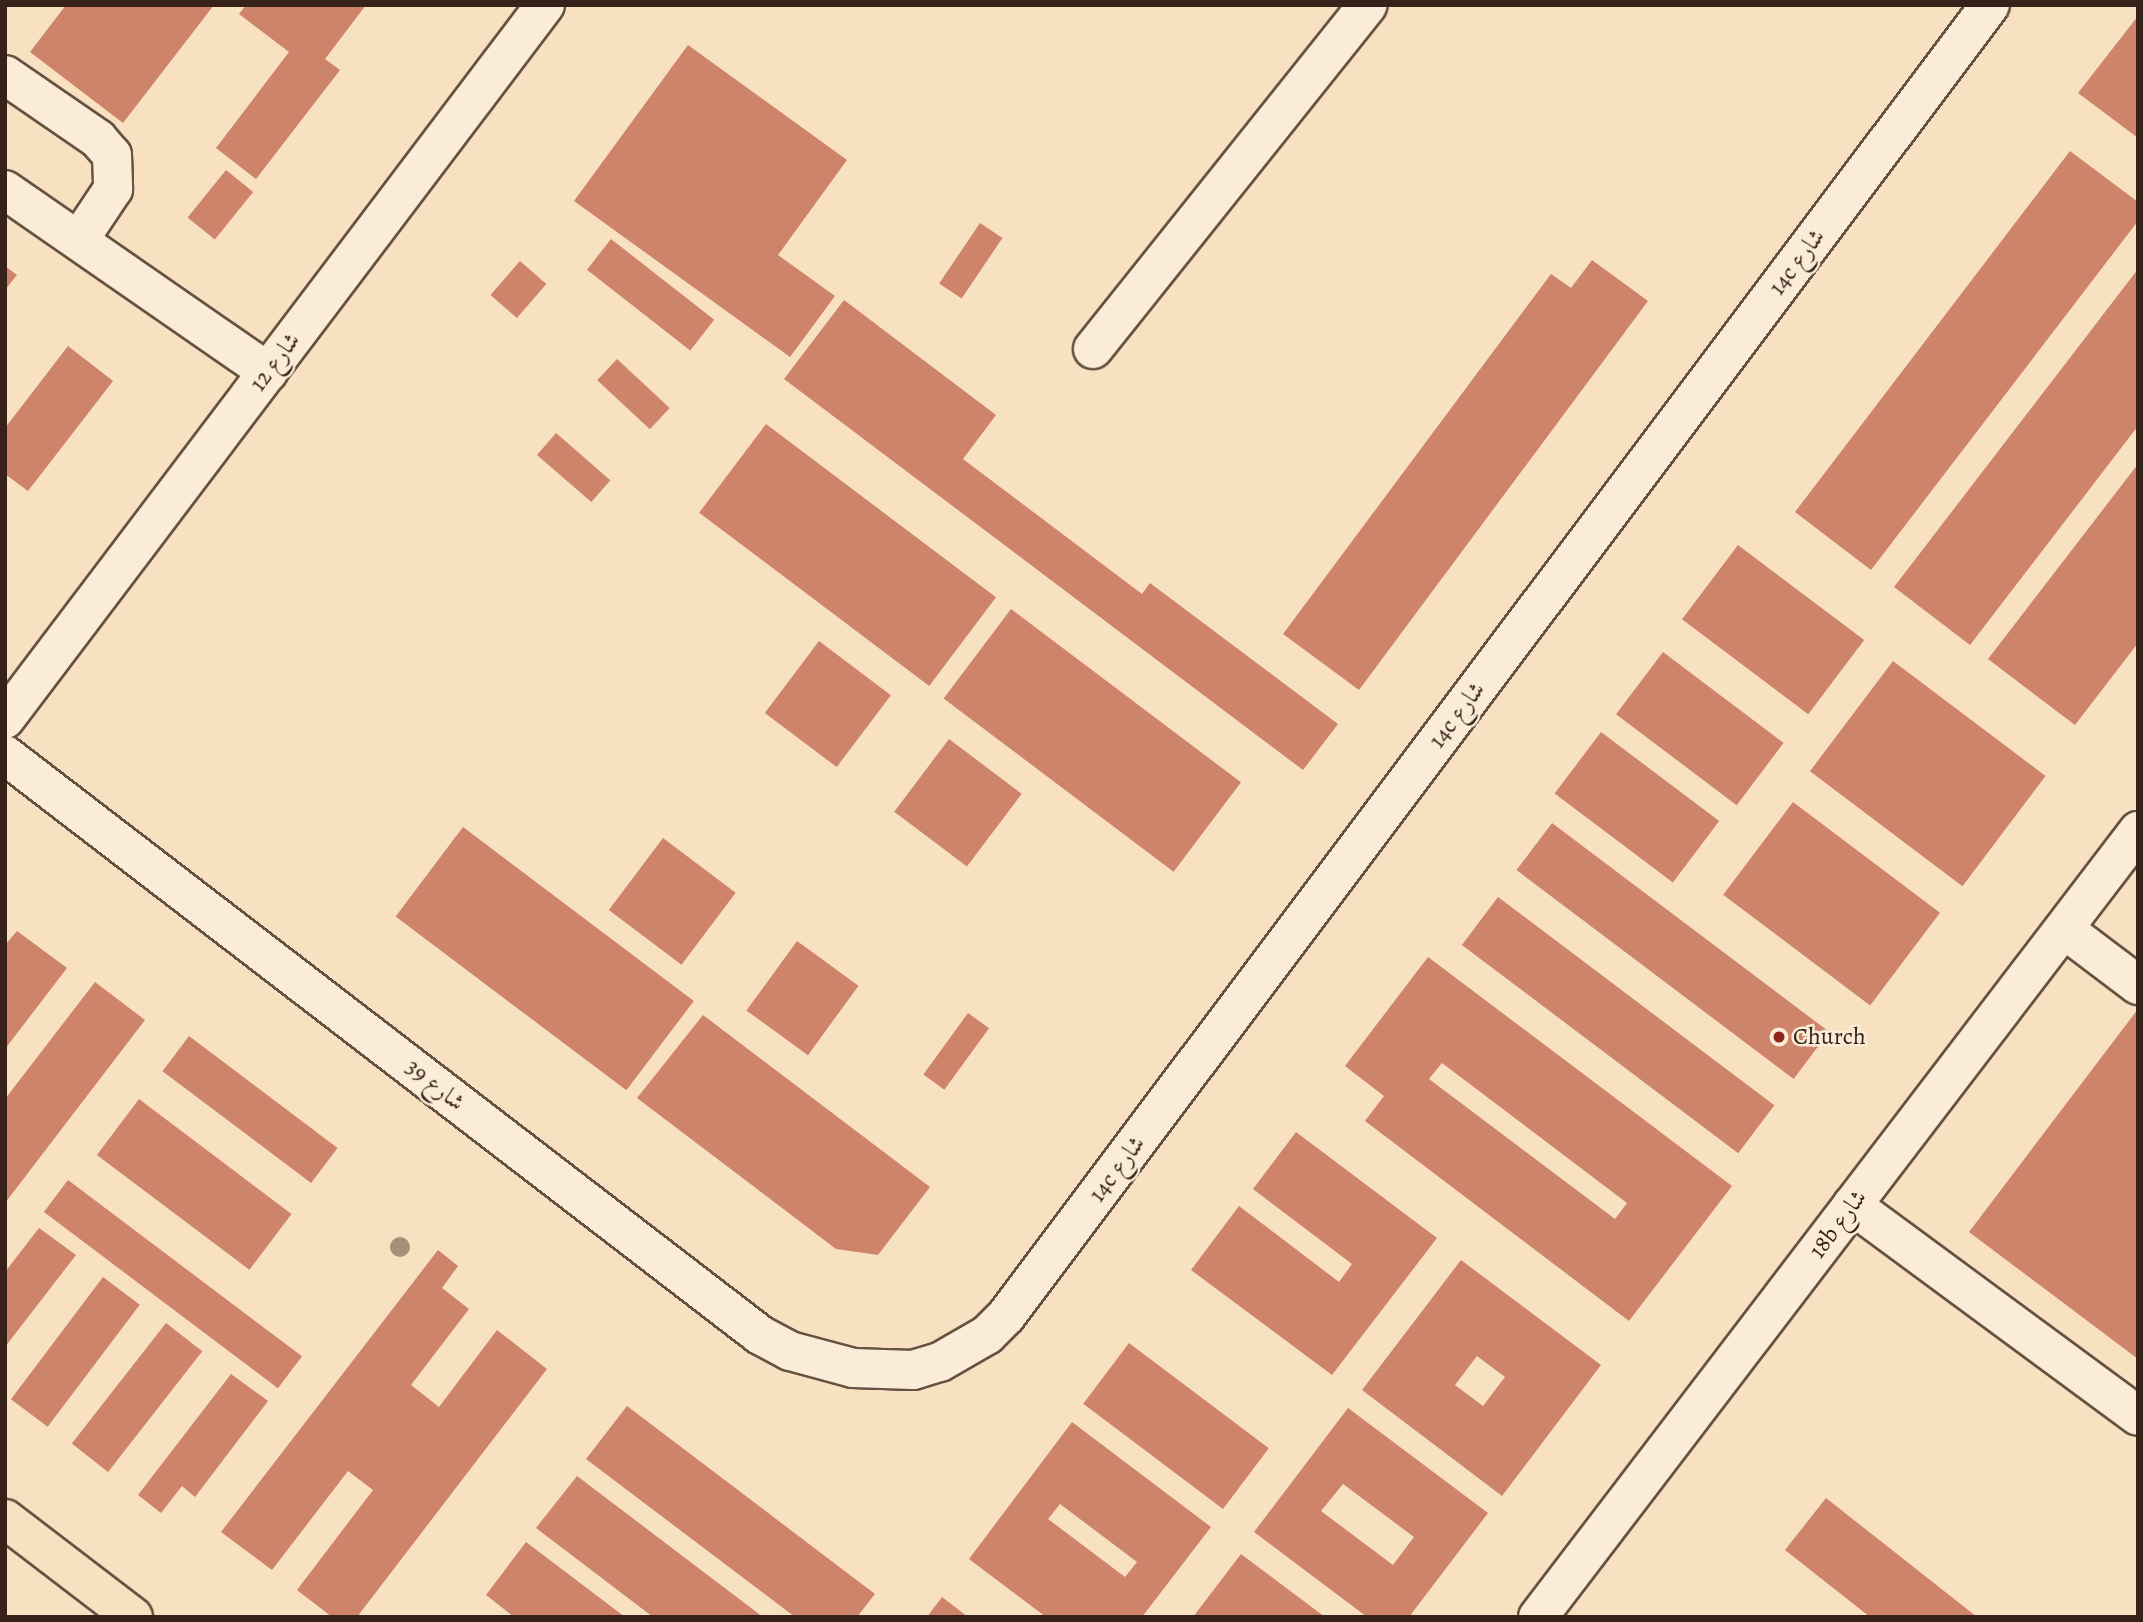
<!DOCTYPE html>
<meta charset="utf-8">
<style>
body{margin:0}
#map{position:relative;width:2143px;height:1622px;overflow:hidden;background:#f8e1c1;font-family:Alegreya,Amiri,serif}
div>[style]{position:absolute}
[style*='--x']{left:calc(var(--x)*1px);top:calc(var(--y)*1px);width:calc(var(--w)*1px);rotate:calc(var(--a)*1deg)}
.building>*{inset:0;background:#ce836b;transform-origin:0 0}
.roads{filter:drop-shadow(2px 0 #665242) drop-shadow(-2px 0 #665242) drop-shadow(0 2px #665242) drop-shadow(0 -2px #665242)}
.minor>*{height:38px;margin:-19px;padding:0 19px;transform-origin:19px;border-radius:19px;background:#faecd7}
.major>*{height:38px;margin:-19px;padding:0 19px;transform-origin:19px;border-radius:19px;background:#f8e1c1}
.trees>*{width:20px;height:20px;margin:-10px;border-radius:50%;background:#a39278}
.dots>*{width:19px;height:19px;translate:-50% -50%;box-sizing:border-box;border:4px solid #faecd7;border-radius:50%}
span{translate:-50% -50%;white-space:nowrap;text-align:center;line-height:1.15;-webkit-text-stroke:5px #faecd7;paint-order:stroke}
.street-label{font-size:24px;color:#362218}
.poi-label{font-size:24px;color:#362218}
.left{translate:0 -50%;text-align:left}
.frame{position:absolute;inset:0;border:7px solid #362218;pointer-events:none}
</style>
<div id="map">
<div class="building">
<i style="clip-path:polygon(66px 5px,214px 5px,123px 123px,30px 52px)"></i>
<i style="clip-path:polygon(246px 5px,366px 5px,325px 59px,340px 70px,256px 179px,216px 148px,289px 52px,239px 14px)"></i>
<i style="clip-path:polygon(2138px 16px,2138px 138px,2078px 93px)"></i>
<i style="clip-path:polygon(688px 45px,847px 160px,778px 255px,835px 296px,790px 357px,574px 201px)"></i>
<i style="clip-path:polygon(2070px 151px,2138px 202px,2138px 221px,1871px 570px,1795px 512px)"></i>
<i style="left:226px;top:170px;width:35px;height:61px;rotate:39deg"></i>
<i style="left:980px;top:223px;width:27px;height:73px;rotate:34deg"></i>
<i style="left:611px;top:239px;width:131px;height:39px;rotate:38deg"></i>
<i style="clip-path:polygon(1592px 260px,1648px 301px,1359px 690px,1283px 634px,1551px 274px,1571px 288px)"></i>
<i style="left:520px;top:261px;width:35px;height:45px;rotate:41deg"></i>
<i style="clip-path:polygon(5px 266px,17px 275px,5px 290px)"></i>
<i style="clip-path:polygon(2138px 269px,2138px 426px,1970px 645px,1894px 587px)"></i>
<i style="clip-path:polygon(844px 300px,996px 415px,963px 459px,1142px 594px,1150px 583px,1338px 724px,1303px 770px,784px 379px)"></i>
<i style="clip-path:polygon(68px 346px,113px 381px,28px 491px,5px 474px,5px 428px)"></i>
<i style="left:617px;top:359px;width:72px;height:29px;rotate:43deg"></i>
<i style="left:766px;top:424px;width:288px;height:111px;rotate:37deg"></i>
<i style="left:556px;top:433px;width:72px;height:29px;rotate:41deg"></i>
<i style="clip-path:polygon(2138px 464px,2138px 643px,2075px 725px,1988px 659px)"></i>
<i style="left:1738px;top:545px;width:158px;height:93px;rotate:37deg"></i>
<i style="left:1011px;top:609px;width:288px;height:112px;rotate:37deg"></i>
<i style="left:819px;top:641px;width:90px;height:90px;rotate:37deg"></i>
<i style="left:1663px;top:652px;width:151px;height:78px;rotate:37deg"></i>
<i style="left:1893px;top:661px;width:191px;height:138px;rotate:37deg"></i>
<i style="left:1601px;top:732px;width:148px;height:77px;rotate:37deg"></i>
<i style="left:949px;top:739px;width:91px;height:91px;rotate:37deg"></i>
<i style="left:1793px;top:802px;width:184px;height:116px;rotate:37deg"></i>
<i style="left:1552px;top:823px;width:347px;height:59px;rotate:37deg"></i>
<i style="left:463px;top:827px;width:289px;height:112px;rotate:37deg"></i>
<i style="left:663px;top:838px;width:91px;height:90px;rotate:37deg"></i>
<i style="left:1498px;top:897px;width:346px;height:60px;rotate:37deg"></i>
<i style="clip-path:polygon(17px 931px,67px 968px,5px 1049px,5px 945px)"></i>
<i style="left:797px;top:941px;width:76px;height:86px;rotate:36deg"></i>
<i style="clip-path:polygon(evenodd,1428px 957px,1732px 1186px,1629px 1321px,1365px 1121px,1384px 1096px,1345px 1066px,1428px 957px,1442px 1063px,1627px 1203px,1615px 1219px,1429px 1079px,1442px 1063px)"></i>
<i style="clip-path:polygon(95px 982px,145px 1020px,5px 1203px,5px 1099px)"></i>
<i style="clip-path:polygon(2138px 1009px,2138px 1359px,1969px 1232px)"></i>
<i style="left:968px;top:1013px;width:26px;height:76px;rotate:36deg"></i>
<i style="clip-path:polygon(703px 1015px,930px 1187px,878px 1255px,836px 1249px,637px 1098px)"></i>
<i style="left:189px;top:1036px;width:186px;height:44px;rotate:37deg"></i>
<i style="left:139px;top:1099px;width:191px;height:70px;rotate:37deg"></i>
<i style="clip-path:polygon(1296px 1132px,1437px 1238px,1332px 1375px,1191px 1270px,1239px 1206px,1339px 1282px,1352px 1264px,1253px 1189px)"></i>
<i style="left:68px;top:1180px;width:293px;height:40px;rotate:37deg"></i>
<i style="clip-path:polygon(39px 1228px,76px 1255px,5px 1347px,5px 1272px)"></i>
<i style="clip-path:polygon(438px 1250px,458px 1266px,442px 1288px,469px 1309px,411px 1385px,439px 1407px,497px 1330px,547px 1369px,357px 1617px,332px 1617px,297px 1590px,373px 1490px,348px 1471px,272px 1570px,221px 1532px)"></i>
<i style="clip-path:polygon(evenodd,1461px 1260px,1601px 1365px,1502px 1496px,1362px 1390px,1461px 1260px,1477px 1356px,1505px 1377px,1483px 1406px,1455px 1385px,1477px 1356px)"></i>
<i style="left:103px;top:1277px;width:46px;height:153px;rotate:37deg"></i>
<i style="left:166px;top:1323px;width:46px;height:153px;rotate:38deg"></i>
<i style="left:1129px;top:1343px;width:175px;height:76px;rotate:37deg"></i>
<i style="clip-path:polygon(231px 1374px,268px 1401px,195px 1497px,182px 1486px,161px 1513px,138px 1495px)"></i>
<i style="clip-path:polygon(627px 1406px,875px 1594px,857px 1617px,795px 1617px,586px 1459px)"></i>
<i style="clip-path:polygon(evenodd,1348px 1408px,1488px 1513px,1409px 1617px,1367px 1617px,1254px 1532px,1348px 1408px,1343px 1484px,1414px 1537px,1393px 1565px,1321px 1511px,1343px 1484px)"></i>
<i style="clip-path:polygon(evenodd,1072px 1422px,1211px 1527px,1142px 1617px,1046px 1617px,969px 1559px,1072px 1422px,1060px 1504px,1137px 1562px,1125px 1577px,1048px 1519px,1060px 1504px)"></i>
<i style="clip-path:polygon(577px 1476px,763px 1617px,653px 1617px,536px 1528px)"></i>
<i style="clip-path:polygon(1826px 1498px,1977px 1617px,1870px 1617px,1785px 1550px)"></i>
<i style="clip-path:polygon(526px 1542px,625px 1617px,514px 1617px,486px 1595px)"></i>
<i style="clip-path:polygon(1241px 1554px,1325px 1617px,1193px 1617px)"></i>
<i style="clip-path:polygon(942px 1597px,968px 1617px,927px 1617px)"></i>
</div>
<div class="roads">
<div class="minor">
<i style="--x:5;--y:75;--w:113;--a:34.5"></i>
<i style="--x:98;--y:139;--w:21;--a:49"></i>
<i style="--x:112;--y:155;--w:34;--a:88"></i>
<i style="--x:113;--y:189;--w:61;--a:123.7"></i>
<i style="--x:5;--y:190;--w:320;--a:34.7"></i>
<i style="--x:1093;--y:349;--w:440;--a:-51.4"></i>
<i style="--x:5;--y:719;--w:895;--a:-52.9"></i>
<i style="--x:5;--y:755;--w:952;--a:37.53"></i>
<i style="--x:760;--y:1335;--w:34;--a:28"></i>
<i style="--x:790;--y:1351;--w:65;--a:15.1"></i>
<i style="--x:853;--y:1368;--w:60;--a:1.9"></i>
<i style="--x:913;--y:1370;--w:28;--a:-17"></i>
<i style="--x:940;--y:1362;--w:54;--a:-29.9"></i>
<i style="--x:987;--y:1335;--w:27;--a:-45"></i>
<i style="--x:1006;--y:1316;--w:1639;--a:-53.11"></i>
<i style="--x:2064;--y:929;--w:93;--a:37.1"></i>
<i style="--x:1852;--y:1205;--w:355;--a:36.4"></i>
<i style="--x:1538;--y:1617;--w:989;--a:-52.64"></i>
</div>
<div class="major">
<i style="--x:5;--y:1519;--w:161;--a:37.4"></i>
</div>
</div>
<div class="trees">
<i style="left:400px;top:1247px"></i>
</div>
<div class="dots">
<i style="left:1779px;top:1037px;background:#8f2418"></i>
</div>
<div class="street-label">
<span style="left:1797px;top:262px;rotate:-53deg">14c شارع</span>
<span style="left:275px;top:362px;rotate:-53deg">شارع 12</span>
<span style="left:1457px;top:715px;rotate:-53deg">14c شارع</span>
<span style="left:435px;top:1085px;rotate:38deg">شارع 39</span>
<span style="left:1117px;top:1169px;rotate:-53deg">14c شارع</span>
<span style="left:1838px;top:1224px;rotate:-53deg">18b شارع</span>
</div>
<div class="poi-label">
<span class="left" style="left:1793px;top:1037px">Church</span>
</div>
<div class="frame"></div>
</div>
